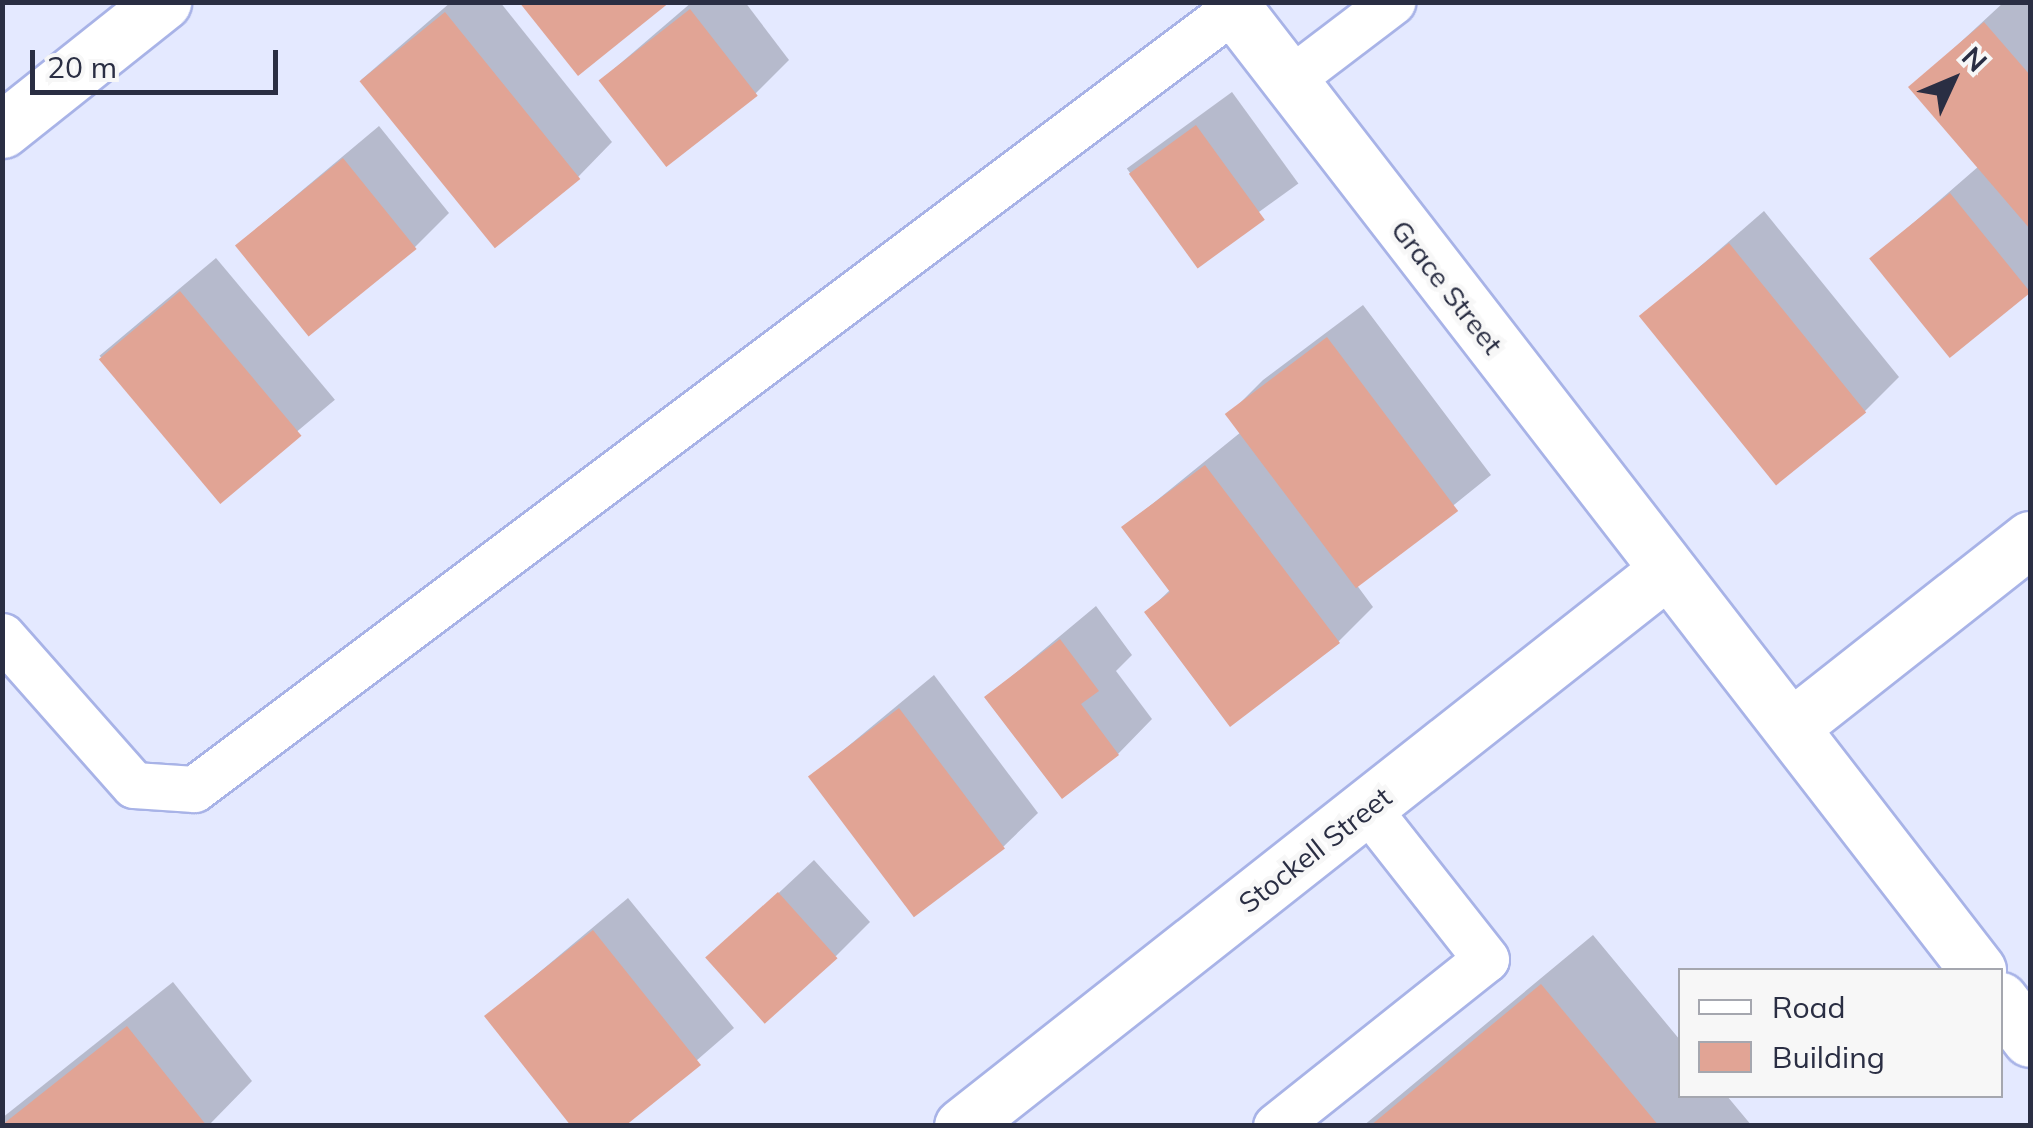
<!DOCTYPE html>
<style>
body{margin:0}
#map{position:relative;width:2033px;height:1128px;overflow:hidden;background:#e4e9ff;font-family:Mulish,sans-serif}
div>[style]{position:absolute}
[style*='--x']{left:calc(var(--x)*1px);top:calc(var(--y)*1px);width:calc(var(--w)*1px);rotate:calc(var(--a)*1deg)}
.shadow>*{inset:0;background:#0003;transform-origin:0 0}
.building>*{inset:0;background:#e1a495;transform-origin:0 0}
.roads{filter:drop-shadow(2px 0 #a8b3e7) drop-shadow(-2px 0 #a8b3e7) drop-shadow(0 2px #a8b3e7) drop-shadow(0 -2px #a8b3e7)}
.service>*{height:45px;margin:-22.5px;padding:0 22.5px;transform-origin:22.5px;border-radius:22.5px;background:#fff}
.minor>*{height:55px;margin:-27.5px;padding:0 27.5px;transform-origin:27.5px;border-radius:27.5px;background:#fff}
span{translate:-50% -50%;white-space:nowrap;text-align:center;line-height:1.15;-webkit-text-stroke:9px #f7f7f7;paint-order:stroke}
.street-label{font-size:28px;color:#2a2e43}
.frame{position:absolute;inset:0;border:5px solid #2a2e43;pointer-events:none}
.legend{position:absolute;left:1678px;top:968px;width:325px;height:130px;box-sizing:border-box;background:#f7f7f7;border:2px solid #a5a7af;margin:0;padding:12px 18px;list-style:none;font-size:30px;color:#2a2e43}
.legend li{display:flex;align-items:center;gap:20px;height:50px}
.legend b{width:50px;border:2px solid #a5a7af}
.north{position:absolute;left:1903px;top:30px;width:100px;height:100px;-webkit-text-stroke:8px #f7f7f7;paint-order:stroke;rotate:46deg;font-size:28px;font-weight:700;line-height:40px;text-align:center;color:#2a2e43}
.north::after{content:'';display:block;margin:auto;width:35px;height:45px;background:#2a2e43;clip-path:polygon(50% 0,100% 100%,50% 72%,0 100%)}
.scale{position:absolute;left:30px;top:50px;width:248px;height:45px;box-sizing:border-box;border:5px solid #2a2e43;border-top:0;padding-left:12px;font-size:30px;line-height:35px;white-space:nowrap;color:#2a2e43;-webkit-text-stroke:8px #f7f7f7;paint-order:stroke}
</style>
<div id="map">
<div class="shadow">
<i style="clip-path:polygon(451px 2px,500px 2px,612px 142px,578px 177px,361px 80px)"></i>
<i style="clip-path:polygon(692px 2px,745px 2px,789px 60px,755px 94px,601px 80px)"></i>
<i style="clip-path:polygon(2004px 2px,2030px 2px,2030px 290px,1949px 355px,1873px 258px,1979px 166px,1911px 88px)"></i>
<i style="left:1232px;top:92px;width:113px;height:130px;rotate:54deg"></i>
<i style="clip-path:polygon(379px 126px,449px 213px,414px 248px,237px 245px)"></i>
<i style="clip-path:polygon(1764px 211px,1899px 377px,1864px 412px,1643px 316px)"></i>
<i style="left:216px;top:258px;width:185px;height:152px;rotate:50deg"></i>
<i style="clip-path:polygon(1363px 305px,1491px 475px,1356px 584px,1373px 607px,1339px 641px,1230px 723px,1147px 612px,1171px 589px,1124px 527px,1241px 432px,1228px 415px,1263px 380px)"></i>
<i style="clip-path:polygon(1096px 606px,1132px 655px,1116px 671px,1152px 719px,1118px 754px,987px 697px)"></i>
<i style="clip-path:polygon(934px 675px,1038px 813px,1003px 847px,811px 777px)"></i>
<i style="clip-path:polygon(814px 860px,870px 922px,836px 956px,709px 958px)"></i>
<i style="clip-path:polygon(628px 898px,734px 1028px,621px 1126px,487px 1016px)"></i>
<i style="clip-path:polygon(1593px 935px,1680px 1040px,1680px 1096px,1727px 1096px,1752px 1126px,1363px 1126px)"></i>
<i style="clip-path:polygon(173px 982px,252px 1081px,208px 1126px,2px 1126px,2px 1118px)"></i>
</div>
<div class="building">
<i style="clip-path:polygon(519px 2px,670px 2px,578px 76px)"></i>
<i style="left:690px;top:9px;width:110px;height:116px;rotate:52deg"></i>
<i style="left:445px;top:12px;width:215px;height:110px;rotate:51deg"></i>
<i style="clip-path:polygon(1984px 22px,2030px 75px,2030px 229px,1908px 87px)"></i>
<i style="left:1196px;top:125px;width:117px;height:83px;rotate:54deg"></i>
<i style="left:343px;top:158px;width:117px;height:139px;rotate:51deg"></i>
<i style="left:1950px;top:193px;width:128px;height:104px;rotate:51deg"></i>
<i style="left:1729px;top:243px;width:218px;height:116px;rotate:51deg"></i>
<i style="left:180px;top:291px;width:189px;height:106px;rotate:50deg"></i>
<i style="left:1327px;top:337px;width:218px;height:128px;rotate:53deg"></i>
<i style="clip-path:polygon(1205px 465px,1340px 643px,1230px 727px,1144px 612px,1170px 592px,1121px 527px)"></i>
<i style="clip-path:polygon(1060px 639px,1099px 691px,1081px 704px,1119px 755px,1062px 799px,984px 697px)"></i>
<i style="left:899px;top:708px;width:176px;height:114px;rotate:53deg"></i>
<i style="left:778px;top:892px;width:89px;height:98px;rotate:48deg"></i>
<i style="clip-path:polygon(593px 930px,701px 1065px,625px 1126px,571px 1126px,484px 1016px)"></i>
<i style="clip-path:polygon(1541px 984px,1659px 1126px,1370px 1126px)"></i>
<i style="clip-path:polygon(127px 1026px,207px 1126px,2px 1126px,2px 1125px)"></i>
</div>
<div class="roads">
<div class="service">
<i style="--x:1288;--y:81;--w:131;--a:-37.2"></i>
<i style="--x:2;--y:636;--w:199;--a:48.5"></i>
<i style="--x:134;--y:785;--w:60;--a:3.8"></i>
<i style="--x:194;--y:789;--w:1300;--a:-36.87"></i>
<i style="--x:1276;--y:1126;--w:268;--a:-38.5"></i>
<i style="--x:1486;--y:959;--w:191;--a:-128.2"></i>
</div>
<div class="minor">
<i style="--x:1229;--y:2;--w:1224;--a:52.27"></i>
<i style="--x:2;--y:130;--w:206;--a:-38.5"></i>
<i style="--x:1791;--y:727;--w:304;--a:-38.2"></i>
<i style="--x:2000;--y:1000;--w:49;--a:52.4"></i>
<i style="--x:962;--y:1126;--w:896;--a:-38.25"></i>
</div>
</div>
<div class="street-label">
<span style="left:1447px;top:287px;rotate:52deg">Grace Street</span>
<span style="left:1315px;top:850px;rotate:-38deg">Stockell Street</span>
</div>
<div class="frame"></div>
<ul class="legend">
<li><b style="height:12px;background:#fff"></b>Road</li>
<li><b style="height:28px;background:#e1a495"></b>Building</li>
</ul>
<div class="north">N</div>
<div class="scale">20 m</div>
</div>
